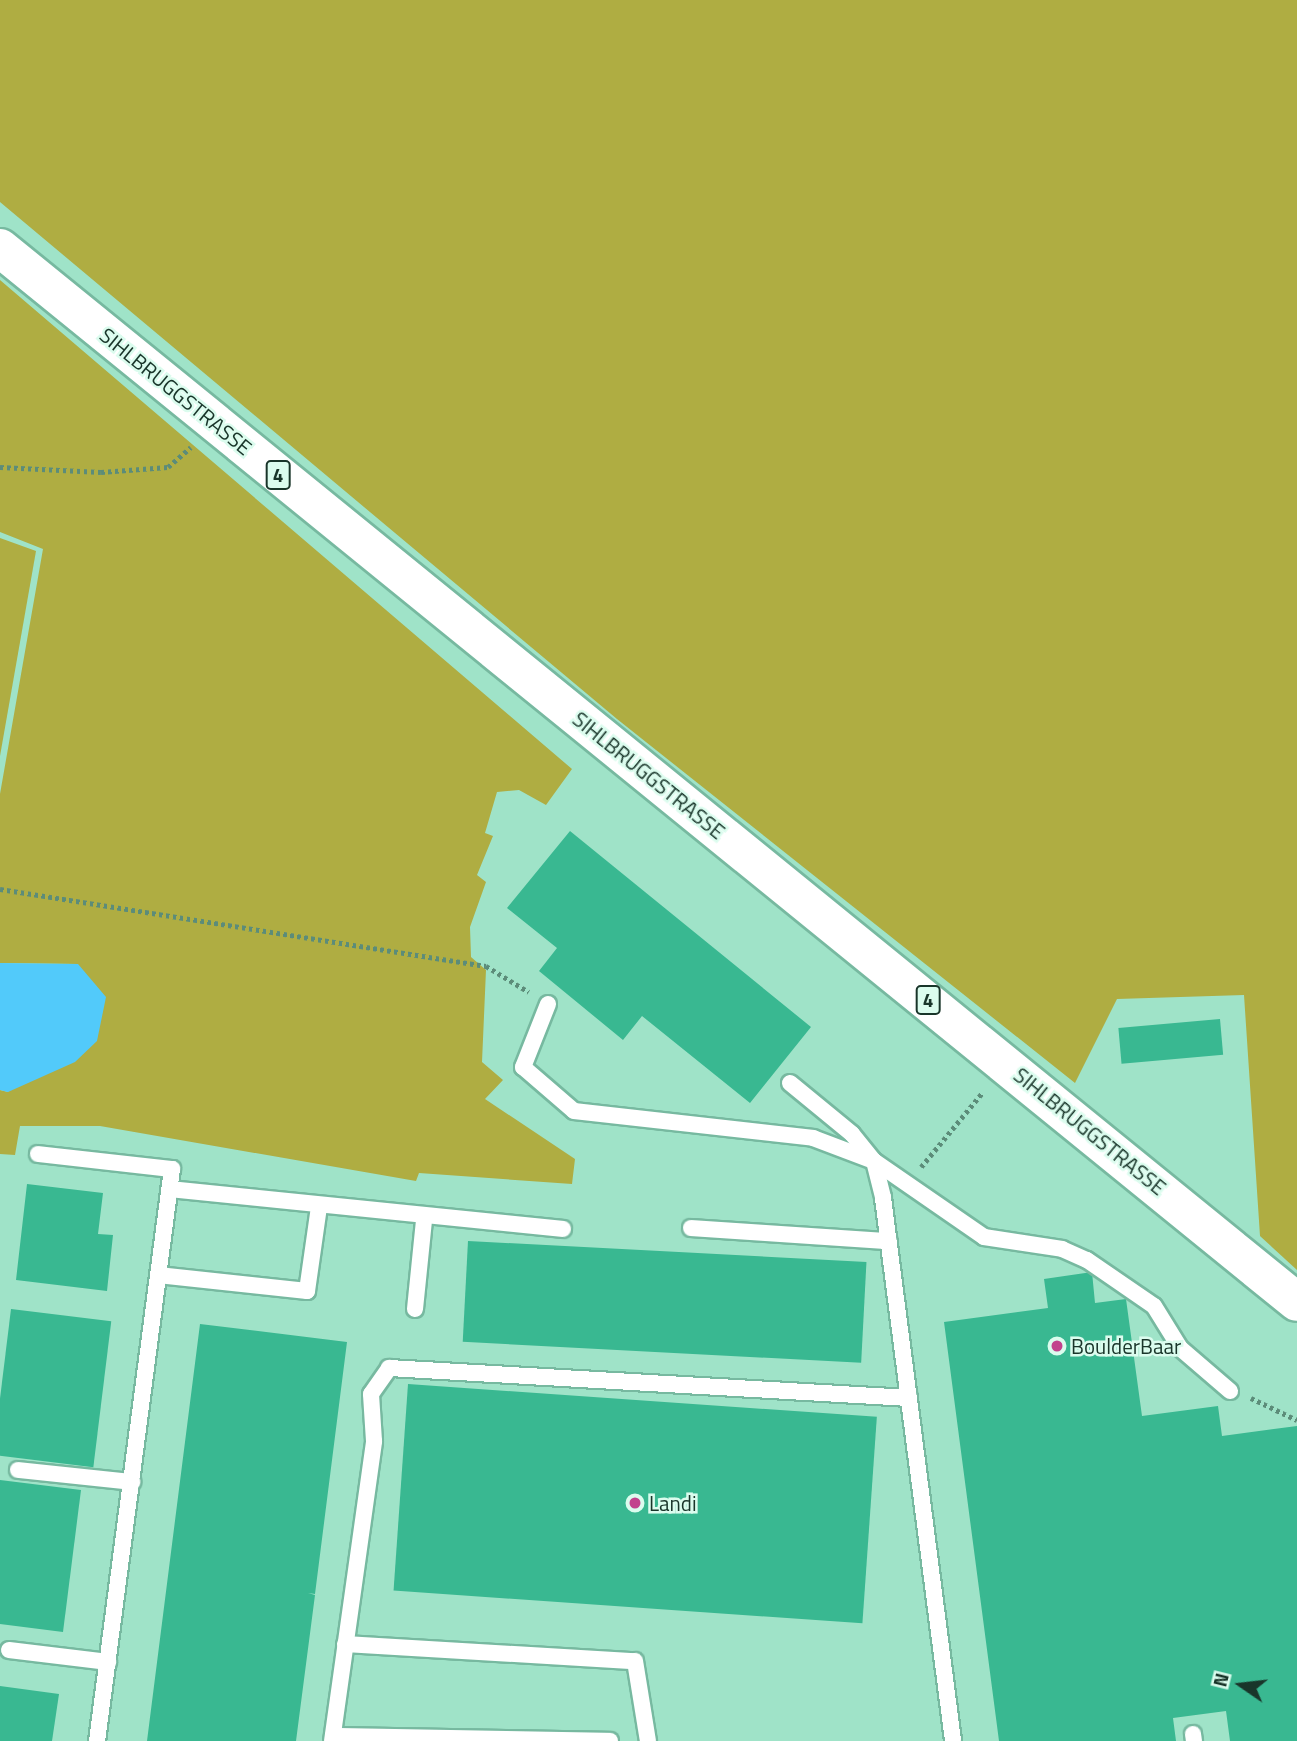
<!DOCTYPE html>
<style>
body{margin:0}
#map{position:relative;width:1297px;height:1741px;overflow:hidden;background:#9fe3c8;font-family:"Titillium Web",sans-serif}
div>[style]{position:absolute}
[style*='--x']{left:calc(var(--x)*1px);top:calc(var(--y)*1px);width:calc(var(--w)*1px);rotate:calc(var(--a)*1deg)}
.green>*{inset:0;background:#afad42}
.water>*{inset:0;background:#52cafa}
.building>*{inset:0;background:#39b891;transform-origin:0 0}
.path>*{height:4.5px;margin-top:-2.25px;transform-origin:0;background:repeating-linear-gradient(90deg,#5c8c79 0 3.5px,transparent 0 7px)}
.roads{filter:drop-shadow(2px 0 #77b9a0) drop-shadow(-2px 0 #77b9a0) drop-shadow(0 2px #77b9a0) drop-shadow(0 -2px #77b9a0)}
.lane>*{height:16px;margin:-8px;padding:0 8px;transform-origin:8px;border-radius:8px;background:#fff}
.primary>*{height:38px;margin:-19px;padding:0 19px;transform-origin:19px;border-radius:19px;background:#fff}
.dots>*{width:19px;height:19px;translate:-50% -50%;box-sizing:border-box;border:4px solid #dbfcee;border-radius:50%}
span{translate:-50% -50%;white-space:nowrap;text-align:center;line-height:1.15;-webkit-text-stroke:5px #dbfcee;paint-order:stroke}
.shield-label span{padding:2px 5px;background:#dbfcee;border:2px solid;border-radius:5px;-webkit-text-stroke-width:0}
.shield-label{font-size:19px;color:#19352a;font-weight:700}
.street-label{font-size:21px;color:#19352a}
.poi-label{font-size:21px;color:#19352a}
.left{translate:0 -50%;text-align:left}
.north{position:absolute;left:1206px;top:1650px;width:70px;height:70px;-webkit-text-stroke:5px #dbfcee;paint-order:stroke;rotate:284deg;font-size:19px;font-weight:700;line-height:28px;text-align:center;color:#19352a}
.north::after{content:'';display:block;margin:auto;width:24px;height:32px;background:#19352a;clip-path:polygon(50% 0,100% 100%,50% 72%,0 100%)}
</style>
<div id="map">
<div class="green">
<i style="clip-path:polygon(0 0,1297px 0,1297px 1270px,1260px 1236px,1244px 995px,1117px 999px,1075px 1083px,617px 719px,0 202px)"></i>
<i style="clip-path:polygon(0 280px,572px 769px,546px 805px,519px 790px,497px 792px,485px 833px,493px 836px,477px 875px,486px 882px,470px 927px,471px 957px,486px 970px,482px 1062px,503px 1080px,485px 1099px,575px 1159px,572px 1184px,419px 1173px,416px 1181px,100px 1126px,20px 1126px,15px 1155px,0 1154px,0 1090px,8px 1092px,78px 964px,0 963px,0 794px,43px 549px,0 532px)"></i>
<i style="clip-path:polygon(0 538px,36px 551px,0 756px)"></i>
</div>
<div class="water">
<i style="clip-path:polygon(0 963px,78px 964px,106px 997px,97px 1041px,75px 1062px,8px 1092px,0 1090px)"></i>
</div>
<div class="building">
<i style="clip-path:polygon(570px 831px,811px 1027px,750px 1103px,642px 1016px,623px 1040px,539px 971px,557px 948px,507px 908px)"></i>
<i style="left:1220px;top:1019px;width:36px;height:102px;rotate:85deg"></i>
<i style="clip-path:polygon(27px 1184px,103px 1193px,98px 1234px,113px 1235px,107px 1291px,16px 1280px)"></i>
<i style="left:468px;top:1241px;width:399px;height:101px;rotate:3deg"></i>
<i style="clip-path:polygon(1092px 1272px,1095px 1303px,1126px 1299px,1142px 1416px,1218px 1406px,1222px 1436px,1297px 1426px,1297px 1741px,1230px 1741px,1226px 1711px,1173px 1718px,1176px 1741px,999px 1741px,944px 1322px,1048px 1308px,1044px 1279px)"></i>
<i style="left:11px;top:1309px;width:101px;height:147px;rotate:7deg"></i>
<i style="clip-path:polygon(200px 1324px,347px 1342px,315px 1594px,308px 1593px,315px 1595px,296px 1741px,147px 1741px)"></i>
<i style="left:408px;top:1384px;width:470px;height:207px;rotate:4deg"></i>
<i style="clip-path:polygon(0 1480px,81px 1490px,63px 1632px,0 1624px)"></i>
<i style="clip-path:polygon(0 1686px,59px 1694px,52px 1741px,0 1741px)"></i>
</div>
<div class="path">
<i style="--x:0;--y:467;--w:101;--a:2.8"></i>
<i style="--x:101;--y:472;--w:67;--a:-4.3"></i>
<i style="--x:168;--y:467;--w:30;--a:-41"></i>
<i style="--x:0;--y:889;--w:492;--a:9"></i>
<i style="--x:486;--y:966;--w:50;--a:31.2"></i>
<i style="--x:921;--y:1167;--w:96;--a:-50.5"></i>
<i style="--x:1251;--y:1398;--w:51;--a:25.6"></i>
</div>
<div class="roads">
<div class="lane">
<i style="--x:548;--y:1004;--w:68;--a:111.6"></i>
<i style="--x:523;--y:1067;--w:67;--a:40.8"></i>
<i style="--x:574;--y:1111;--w:241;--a:6.4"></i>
<i style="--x:813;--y:1138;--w:65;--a:20.7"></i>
<i style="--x:874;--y:1161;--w:134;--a:34.6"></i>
<i style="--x:984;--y:1237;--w:79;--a:8.7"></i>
<i style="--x:1062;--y:1249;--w:27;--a:24"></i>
<i style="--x:1087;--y:1260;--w:81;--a:34.5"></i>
<i style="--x:1154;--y:1306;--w:49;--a:58.2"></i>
<i style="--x:1180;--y:1348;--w:66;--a:40.7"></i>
<i style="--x:790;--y:1083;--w:80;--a:39.4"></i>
<i style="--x:852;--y:1134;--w:35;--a:51"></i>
<i style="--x:874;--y:1161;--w:38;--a:76"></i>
<i style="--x:883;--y:1198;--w:547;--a:82.65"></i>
<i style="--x:38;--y:1154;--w:135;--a:6.4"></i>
<i style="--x:172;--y:1169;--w:577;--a:97.47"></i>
<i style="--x:170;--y:1189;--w:395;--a:5.8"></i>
<i style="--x:691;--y:1228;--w:198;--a:3.8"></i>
<i style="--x:158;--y:1275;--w:150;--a:6.1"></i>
<i style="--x:307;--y:1291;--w:85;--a:-81.9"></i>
<i style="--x:415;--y:1309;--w:89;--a:-84.2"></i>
<i style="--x:18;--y:1470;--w:115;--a:6"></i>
<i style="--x:345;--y:1644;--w:290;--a:3.4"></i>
<i style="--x:635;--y:1661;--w:81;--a:80.8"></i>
<i style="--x:9;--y:1650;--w:100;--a:6.9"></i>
<i style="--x:1193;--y:1734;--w:7;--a:82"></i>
<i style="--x:333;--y:1736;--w:277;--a:1"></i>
<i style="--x:332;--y:1741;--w:303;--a:-82"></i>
<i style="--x:374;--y:1441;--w:47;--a:-93.7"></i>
<i style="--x:371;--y:1394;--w:32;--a:-55"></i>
<i style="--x:389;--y:1368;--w:521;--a:3.3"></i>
</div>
<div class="primary">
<i style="--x:0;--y:248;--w:1671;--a:39.1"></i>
</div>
</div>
<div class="dots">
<i style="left:1057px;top:1346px;background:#c2428d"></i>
<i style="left:635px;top:1503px;background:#c2428d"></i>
</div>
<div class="shield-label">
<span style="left:278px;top:475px">4</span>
<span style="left:928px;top:1000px">4</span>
</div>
<div class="street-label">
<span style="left:176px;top:391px;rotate:39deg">SIHLBRUGGSTRASSE</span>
<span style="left:649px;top:775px;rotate:39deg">SIHLBRUGGSTRASSE</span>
<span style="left:1090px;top:1131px;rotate:39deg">SIHLBRUGGSTRASSE</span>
</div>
<div class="poi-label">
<span class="left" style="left:1071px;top:1346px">BoulderBaar</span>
<span class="left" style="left:649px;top:1503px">Landi</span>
</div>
<div class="north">N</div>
</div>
